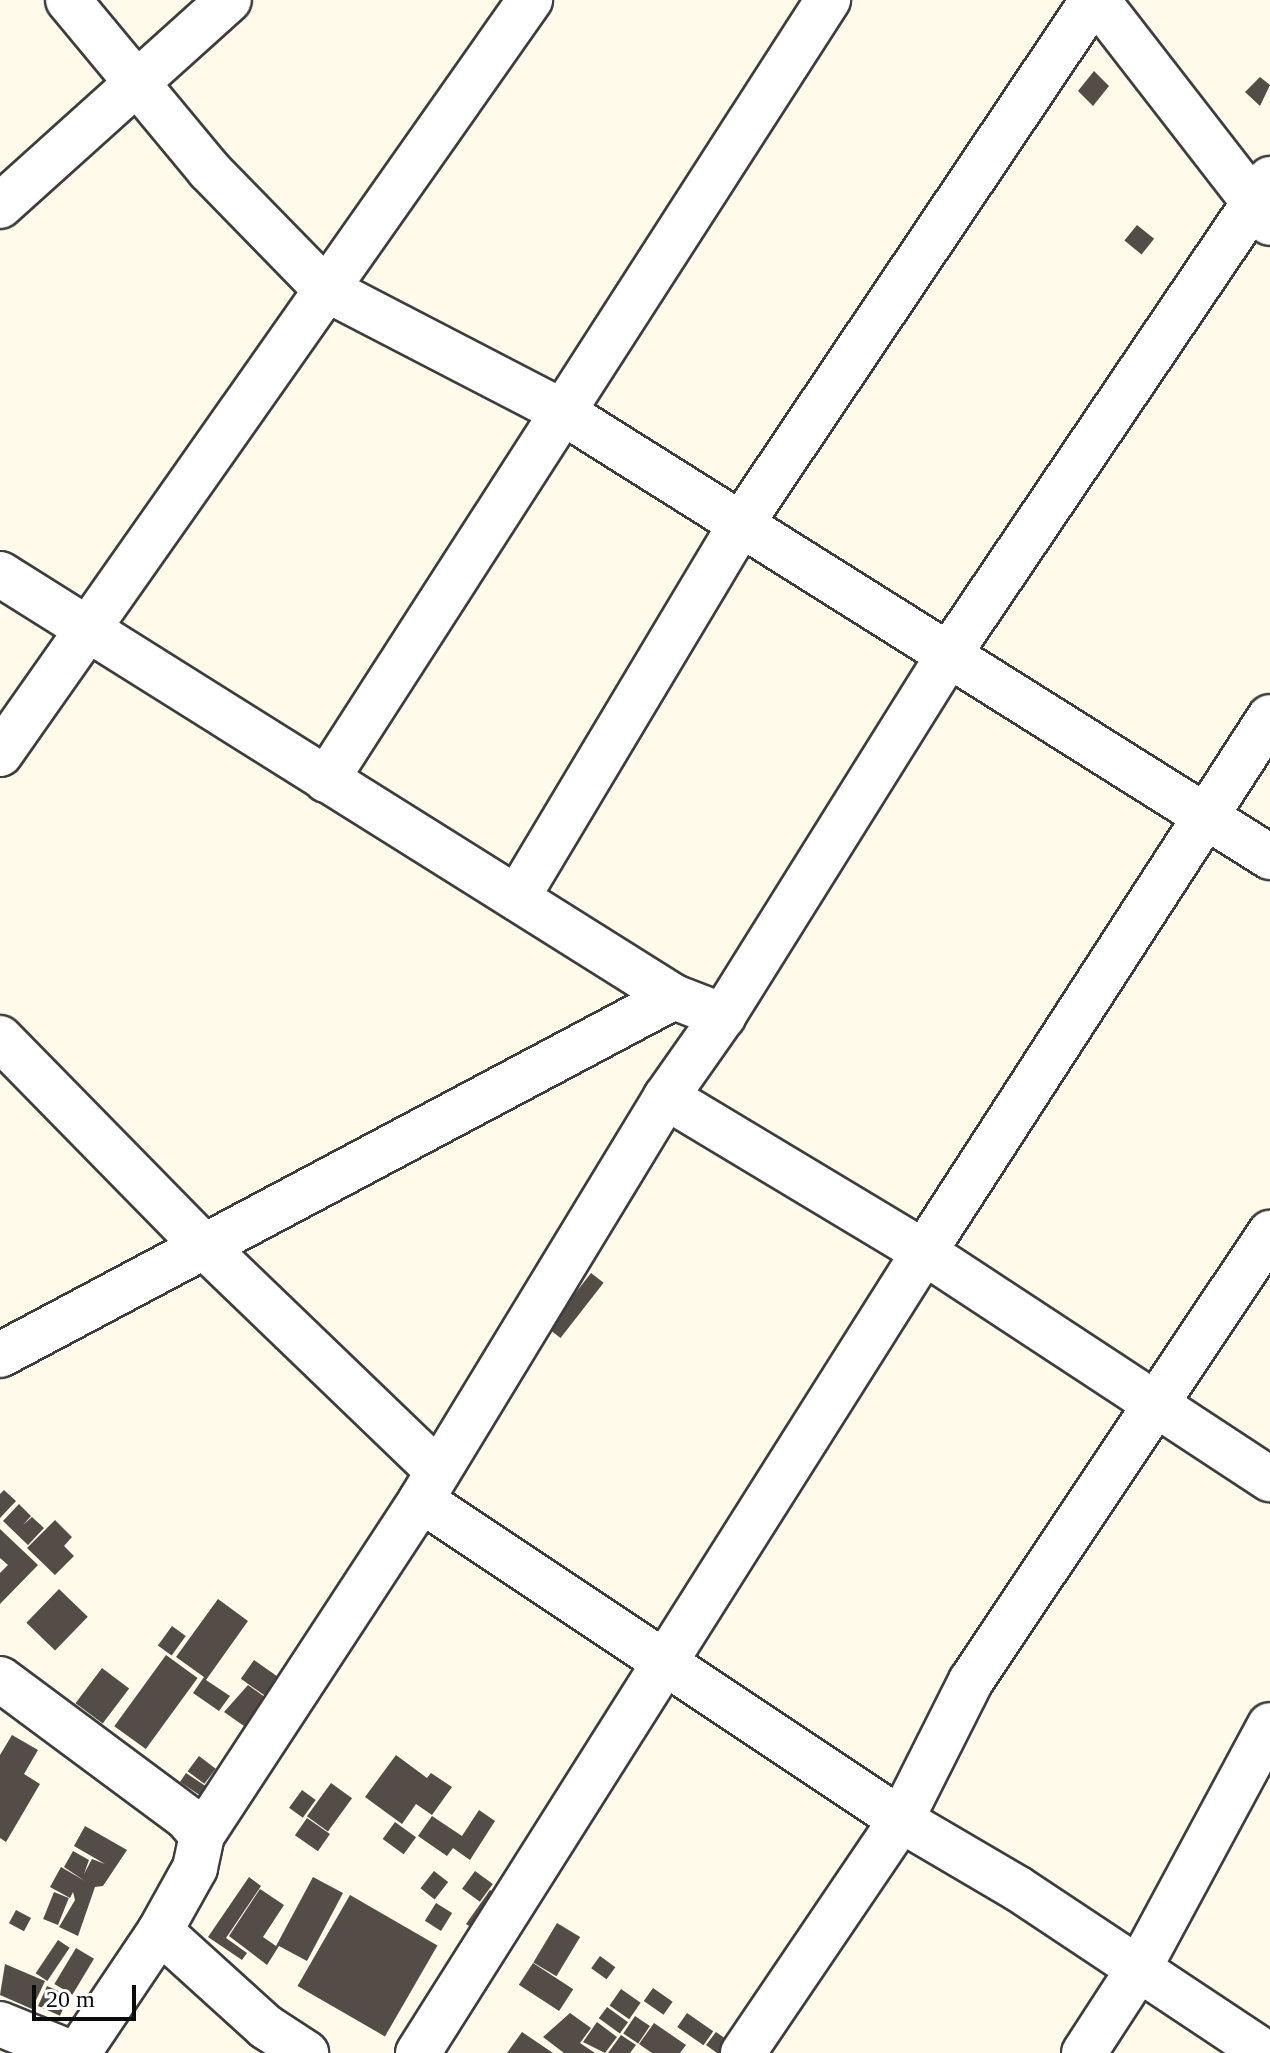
<!DOCTYPE html>
<style>
body{margin:0}
#map{position:relative;width:1270px;height:2053px;overflow:hidden;background:#fffae9;font-family:"Times New Roman",serif}
div>[style]{position:absolute}
[style*='--x']{left:calc(var(--x)*1px);top:calc(var(--y)*1px);width:calc(var(--w)*1px);rotate:calc(var(--a)*1deg)}
.building>*{inset:0;background:#544c47;transform-origin:0 0}
.roads{filter:drop-shadow(2px 0 #3e3e3e) drop-shadow(-2px 0 #3e3e3e) drop-shadow(0 2px #3e3e3e) drop-shadow(0 -2px #3e3e3e)}
.minor>*{height:44px;margin:-22px;padding:0 22px;transform-origin:22px;border-radius:22px;background:#fff}
span{translate:-50% -50%;white-space:nowrap;text-align:center;line-height:1.15;-webkit-text-stroke:8px #fff;paint-order:stroke}
.scale{position:absolute;left:32px;top:1985px;width:104px;height:36px;box-sizing:border-box;border:4px solid #0b0b0b;border-top:0;padding-left:10px;font-size:24px;line-height:28px;white-space:nowrap;color:#0b0b0b;-webkit-text-stroke:6px #fff;paint-order:stroke}
</style>
<div id="map">
<div class="building">
<i style="clip-path:polygon(1094px 71px,1109px 86px,1093px 106px,1078px 91px)"></i>
<i style="clip-path:polygon(1260px 77px,1270px 85px,1260px 106px,1245px 92px)"></i>
<i style="left:1137px;top:225px;width:22px;height:20px;rotate:39deg"></i>
<i style="left:591px;top:1273px;width:16px;height:70px;rotate:38deg"></i>
<i style="clip-path:polygon(4px 1490px,16px 1501px,0 1518px,0 1494px)"></i>
<i style="clip-path:polygon(19px 1504px,31px 1516px,23px 1525px,32px 1517px,44px 1528px,28px 1545px,3px 1521px)"></i>
<i style="clip-path:polygon(55px 1520px,72px 1537px,64px 1546px,74px 1556px,55px 1575px,27px 1548px)"></i>
<i style="clip-path:polygon(0 1529px,38px 1565px,0 1604px,0 1573px,8px 1565px,0 1558px)"></i>
<i style="left:59px;top:1589px;width:40px;height:47px;rotate:44deg"></i>
<i style="clip-path:polygon(218px 1599px,248px 1621px,206px 1680px,230px 1696px,219px 1711px,193px 1693px,204px 1677px,176px 1657px)"></i>
<i style="left:172px;top:1626px;width:17px;height:24px;rotate:36deg"></i>
<i style="left:166px;top:1655px;width:39px;height:88px;rotate:36deg"></i>
<i style="left:254px;top:1660px;width:33px;height:23px;rotate:35deg"></i>
<i style="left:102px;top:1668px;width:34px;height:44px;rotate:37deg"></i>
<i style="clip-path:polygon(248px 1685px,269px 1700px,244px 1726px,224px 1712px)"></i>
<i style="clip-path:polygon(12px 1735px,38px 1750px,24px 1774px,40px 1784px,6px 1842px,0 1838px,0 1755px)"></i>
<i style="clip-path:polygon(396px 1755px,427px 1778px,431px 1773px,452px 1787px,432px 1815px,416px 1804px,402px 1824px,365px 1797px)"></i>
<i style="left:199px;top:1756px;width:21px;height:19px;rotate:37deg"></i>
<i style="clip-path:polygon(186px 1773px,207px 1787px,210px 1802px,180px 1782px)"></i>
<i style="left:331px;top:1783px;width:26px;height:41px;rotate:36deg"></i>
<i style="left:302px;top:1790px;width:17px;height:22px;rotate:36deg"></i>
<i style="clip-path:polygon(479px 1810px,495px 1821px,470px 1860px,453px 1848px,447px 1856px,418px 1836px,432px 1816px,462px 1836px)"></i>
<i style="left:307px;top:1818px;width:28px;height:21px;rotate:35deg"></i>
<i style="left:395px;top:1822px;width:26px;height:21px;rotate:36deg"></i>
<i style="clip-path:polygon(85px 1826px,127px 1850px,103px 1886px,95px 1887px,78px 1936px,59px 1927px,75px 1900px,73px 1892px,70px 1898px,50px 1887px,61px 1867px,85px 1881px,64px 1867px,73px 1851px,89px 1860px,84px 1874px,92px 1859px,105px 1864px,74px 1846px)"></i>
<i style="left:434px;top:1871px;width:18px;height:22px;rotate:38deg"></i>
<i style="left:475px;top:1871px;width:22px;height:22px;rotate:36deg"></i>
<i style="clip-path:polygon(249px 1877px,261px 1886px,226px 1938px,247px 1953px,242px 1960px,208px 1937px)"></i>
<i style="clip-path:polygon(313px 1877px,343px 1893px,307px 1961px,279px 1946px,267px 1965px,229px 1936px,260px 1889px,284px 1905px,263px 1937px,276px 1946px)"></i>
<i style="clip-path:polygon(490px 1890px,503px 1899px,484px 1936px,466px 1924px)"></i>
<i style="left:54px;top:1892px;width:16px;height:29px;rotate:22deg"></i>
<i style="left:350px;top:1895px;width:101px;height:105px;rotate:30deg"></i>
<i style="left:436px;top:1903px;width:19px;height:21px;rotate:32deg"></i>
<i style="left:16px;top:1910px;width:17px;height:15px;rotate:28deg"></i>
<i style="left:557px;top:1923px;width:27px;height:46px;rotate:31deg"></i>
<i style="left:58px;top:1940px;width:14px;height:40px;rotate:34deg"></i>
<i style="left:76px;top:1948px;width:21px;height:42px;rotate:31deg"></i>
<i style="left:600px;top:1956px;width:19px;height:15px;rotate:36deg"></i>
<i style="left:533px;top:1963px;width:48px;height:26px;rotate:33deg"></i>
<i style="clip-path:polygon(5px 1964px,45px 1981px,32px 2009px,0 1995px)"></i>
<i style="left:47px;top:1986px;width:24px;height:22px;rotate:24deg"></i>
<i style="left:653px;top:1988px;width:24px;height:16px;rotate:35deg"></i>
<i style="left:621px;top:1989px;width:24px;height:20px;rotate:35deg"></i>
<i style="left:607px;top:2007px;width:26px;height:14px;rotate:36deg"></i>
<i style="clip-path:polygon(570px 2013px,591px 2028px,580px 2043px,595px 2053px,564px 2053px,543px 2037px)"></i>
<i style="left:687px;top:2013px;width:32px;height:17px;rotate:35deg"></i>
<i style="left:635px;top:2016px;width:18px;height:21px;rotate:34deg"></i>
<i style="clip-path:polygon(597px 2022px,617px 2037px,605px 2053px,583px 2042px)"></i>
<i style="clip-path:polygon(654px 2023px,686px 2045px,680px 2053px,652px 2053px,639px 2044px)"></i>
<i style="clip-path:polygon(522px 2032px,553px 2053px,507px 2053px)"></i>
<i style="clip-path:polygon(716px 2032px,736px 2046px,731px 2053px,717px 2053px,706px 2045px)"></i>
<i style="clip-path:polygon(621px 2035px,636px 2045px,630px 2053px,608px 2053px)"></i>
</div>
<div class="roads">
<div class="minor">
<i style="--x:68;--y:0;--w:221;--a:50.3"></i>
<i style="--x:209;--y:170;--w:165;--a:45.7"></i>
<i style="--x:324;--y:288;--w:267;--a:27.4"></i>
<i style="--x:561;--y:411;--w:838;--a:32.17"></i>
<i style="--x:1097;--y:0;--w:282;--a:52.2"></i>
<i style="--x:0;--y:206;--w:308;--a:-42"></i>
<i style="--x:0;--y:574;--w:796;--a:32.11"></i>
<i style="--x:674;--y:997;--w:53;--a:21.2"></i>
<i style="--x:0;--y:754;--w:922;--a:-54.9"></i>
<i style="--x:326;--y:780;--w:928;--a:-57.24"></i>
<i style="--x:517;--y:898;--w:432;--a:-59.1"></i>
<i style="--x:739;--y:527;--w:635;--a:-56.11"></i>
<i style="--x:0;--y:1038;--w:289;--a:45.6"></i>
<i style="--x:202;--y:1244;--w:326;--a:43.9"></i>
<i style="--x:666;--y:1097;--w:301;--a:31"></i>
<i style="--x:924;--y:1252;--w:414;--a:33.3"></i>
<i style="--x:0;--y:1355;--w:763;--a:-27.98"></i>
<i style="--x:421;--y:1500;--w:577;--a:33.69"></i>
<i style="--x:901;--y:1820;--w:134;--a:30.4"></i>
<i style="--x:1017;--y:1888;--w:298;--a:33.6"></i>
<i style="--x:0;--y:1679;--w:233;--a:36.6"></i>
<i style="--x:187;--y:1818;--w:23;--a:49"></i>
<i style="--x:202;--y:1835;--w:34;--a:102"></i>
<i style="--x:195;--y:1868;--w:72;--a:119.1"></i>
<i style="--x:160;--y:1931;--w:147;--a:123.9"></i>
<i style="--x:202;--y:1835;--w:400;--a:-56.8"></i>
<i style="--x:421;--y:1500;--w:472;--a:-58.7"></i>
<i style="--x:666;--y:1097;--w:99;--a:-54.9"></i>
<i style="--x:723;--y:1016;--w:423;--a:-58"></i>
<i style="--x:947;--y:657;--w:577;--a:-55.95"></i>
<i style="--x:160;--y:1931;--w:143;--a:42.2"></i>
<i style="--x:266;--y:2027;--w:48;--a:33"></i>
<i style="--x:0;--y:2024;--w:77;--a:22.2"></i>
<i style="--x:418;--y:2053;--w:947;--a:-57.72"></i>
<i style="--x:924;--y:1252;--w:637;--a:-57.11"></i>
<i style="--x:743;--y:2053;--w:282;--a:-55.9"></i>
<i style="--x:901;--y:1820;--w:156;--a:-63.3"></i>
<i style="--x:971;--y:1681;--w:539;--a:-56.28"></i>
<i style="--x:1084;--y:2053;--w:99;--a:-57"></i>
<i style="--x:1138;--y:1970;--w:278;--a:-61.7"></i>
</div>
</div>
<div class="scale">20 m</div>
</div>
